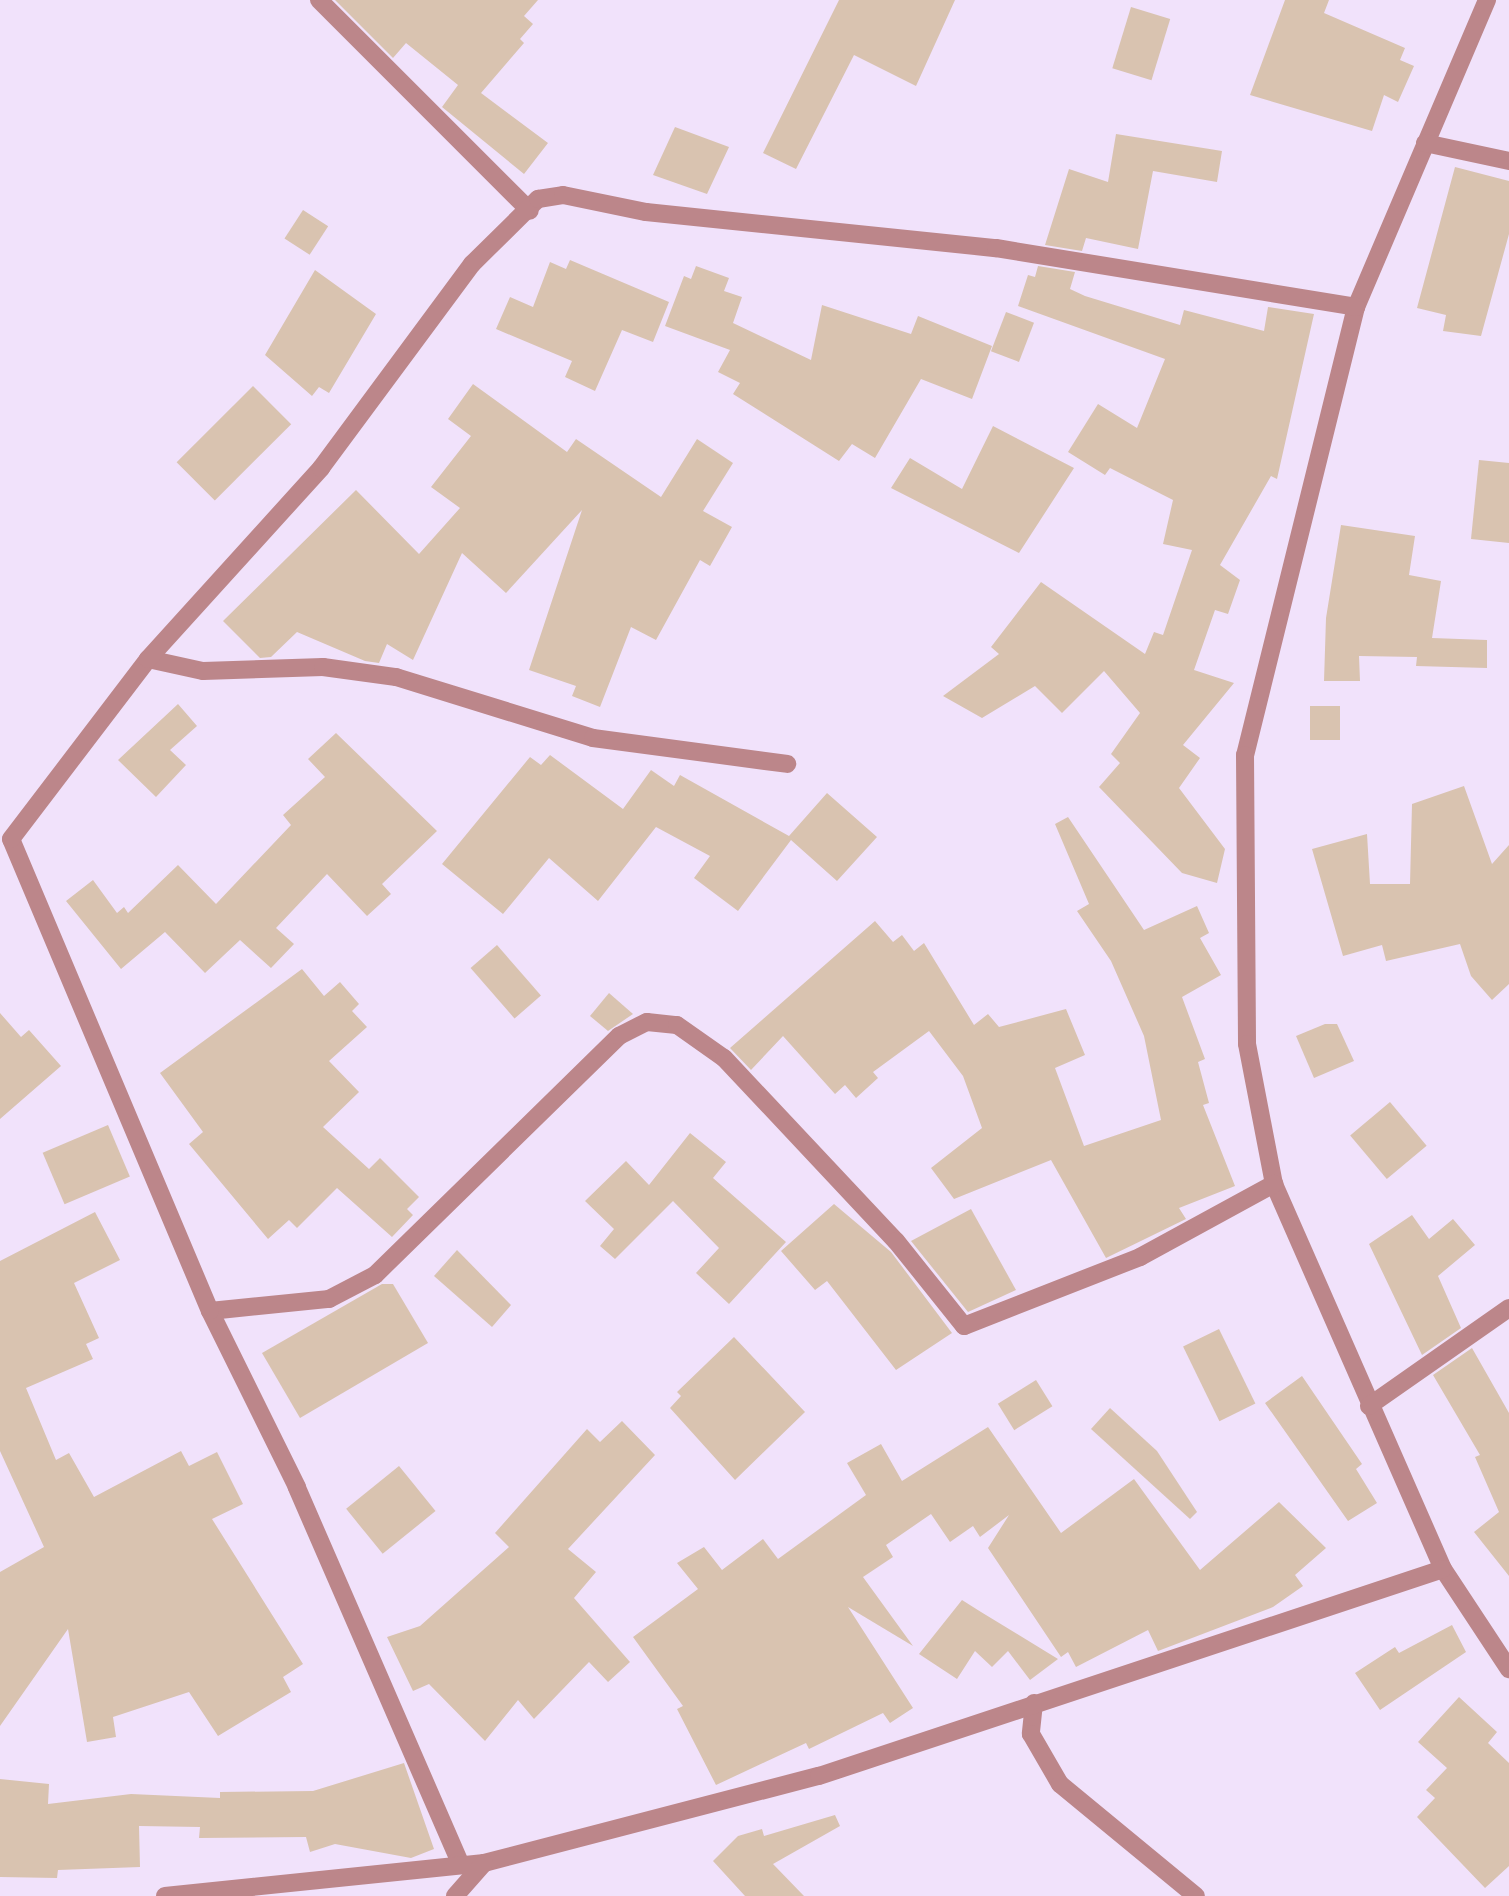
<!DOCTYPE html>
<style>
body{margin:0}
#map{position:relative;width:1509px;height:1896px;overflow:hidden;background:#f1e2fb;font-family:Karla,sans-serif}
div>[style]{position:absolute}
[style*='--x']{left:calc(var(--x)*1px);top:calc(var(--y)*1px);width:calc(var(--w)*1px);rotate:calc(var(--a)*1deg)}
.building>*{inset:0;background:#d9c3b0;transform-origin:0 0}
.minor>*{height:18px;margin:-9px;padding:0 9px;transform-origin:9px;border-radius:9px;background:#bc868a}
span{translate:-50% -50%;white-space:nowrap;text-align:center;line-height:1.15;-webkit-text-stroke:5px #f1e2fb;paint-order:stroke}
</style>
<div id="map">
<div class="building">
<i style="clip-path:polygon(335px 0,538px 0,524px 16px,533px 24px,520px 39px,524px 43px,481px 93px,548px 143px,524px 174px,442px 107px,458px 85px,406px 43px,393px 58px)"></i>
<i style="clip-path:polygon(839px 0,955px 0,916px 86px,854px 55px,796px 169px,763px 153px)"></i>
<i style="clip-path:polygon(1285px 0,1329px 0,1324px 13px,1405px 48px,1400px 60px,1414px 66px,1398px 102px,1384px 95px,1372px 131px,1250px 95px)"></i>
<i style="left:1131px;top:7px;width:41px;height:64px;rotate:17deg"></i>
<i style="clip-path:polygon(675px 127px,729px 147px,707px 194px,653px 175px)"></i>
<i style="clip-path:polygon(1116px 134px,1222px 151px,1217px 182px,1153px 171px,1138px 249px,1086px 238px,1082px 251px,1045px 245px,1069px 169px,1108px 182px)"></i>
<i style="clip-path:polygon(1455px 167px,1509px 181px,1509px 234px,1481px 336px,1443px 331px,1446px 315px,1417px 308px)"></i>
<i style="left:303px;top:210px;width:30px;height:34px;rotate:33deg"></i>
<i style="clip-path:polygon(570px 260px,669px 302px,653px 342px,622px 330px,595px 391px,565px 377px,572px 361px,496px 329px,510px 297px,533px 307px,550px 262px,566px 269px)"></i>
<i style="clip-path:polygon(696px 266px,729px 278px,724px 291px,742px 297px,733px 323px,811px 360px,822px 305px,911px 334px,918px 316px,992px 346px,972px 399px,921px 379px,875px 458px,852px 444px,839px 461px,733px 394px,740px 383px,718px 372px,730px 350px,665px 326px,684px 276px,691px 279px)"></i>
<i style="clip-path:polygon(1038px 266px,1075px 272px,1070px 289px,1085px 296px,1180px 325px,1184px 310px,1264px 331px,1268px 307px,1314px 314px,1277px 479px,1271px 476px,1220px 565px,1240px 580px,1228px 614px,1215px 610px,1194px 670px,1234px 683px,1183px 745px,1200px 758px,1179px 788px,1225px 849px,1217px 883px,1182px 873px,1099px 787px,1120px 763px,1111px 754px,1140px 713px,1104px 671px,1062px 713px,1035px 686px,982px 718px,943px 696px,999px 654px,991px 647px,1041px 582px,1145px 654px,1154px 632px,1163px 635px,1192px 550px,1163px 544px,1173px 500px,1110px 468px,1105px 475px,1068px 452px,1098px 404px,1137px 428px,1165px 359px,1018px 306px,1028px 275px,1035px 277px)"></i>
<i style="clip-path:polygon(315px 270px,376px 314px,329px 393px,319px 387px,312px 396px,265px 355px)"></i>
<i style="left:1006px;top:312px;width:30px;height:42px;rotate:21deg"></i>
<i style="clip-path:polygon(473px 384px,567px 452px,576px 439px,661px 497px,697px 439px,733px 463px,703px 511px,732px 527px,710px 566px,700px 560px,656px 640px,631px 627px,600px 707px,572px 696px,576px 686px,529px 670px,582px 510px,506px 593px,462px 553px,413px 660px,387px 644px,379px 663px,365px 661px,297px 632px,271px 657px,260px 658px,223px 621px,356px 490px,419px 554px,460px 508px,431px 487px,471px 436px,448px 419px)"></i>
<i style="left:253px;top:386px;width:54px;height:108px;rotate:45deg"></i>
<i style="clip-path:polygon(993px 426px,1074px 468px,1019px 553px,891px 488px,910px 458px,962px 489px)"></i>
<i style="clip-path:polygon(1479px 460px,1509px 463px,1509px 543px,1471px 539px)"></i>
<i style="clip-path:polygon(1341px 525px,1415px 536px,1409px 575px,1441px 581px,1432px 638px,1487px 640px,1487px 668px,1416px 666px,1417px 657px,1359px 656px,1360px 681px,1324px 681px,1326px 618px)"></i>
<i style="clip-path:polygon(178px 704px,197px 726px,170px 750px,186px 765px,156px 797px,118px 760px)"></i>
<i style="left:1310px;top:706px;width:30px;height:34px"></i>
<i style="clip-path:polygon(336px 733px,437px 831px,382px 884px,391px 894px,367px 916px,327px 874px,276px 928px,294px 944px,271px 968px,240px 940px,205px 973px,165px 932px,121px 969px,66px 901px,93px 880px,117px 913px,124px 907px,128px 913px,178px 865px,216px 904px,291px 825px,283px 815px,325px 777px,308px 759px)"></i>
<i style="clip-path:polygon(550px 755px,623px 809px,651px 770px,674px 786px,680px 775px,789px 836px,827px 793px,877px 837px,837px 881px,791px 840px,738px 911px,694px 878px,710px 856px,656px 827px,598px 901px,549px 858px,503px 914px,442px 864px,530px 757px,541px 765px)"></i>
<i style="clip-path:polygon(1464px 786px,1492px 864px,1509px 845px,1509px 984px,1492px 1000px,1471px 976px,1460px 944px,1386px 961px,1382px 945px,1343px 956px,1312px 849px,1367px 834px,1370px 884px,1410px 884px,1412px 804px)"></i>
<i style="clip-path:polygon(1068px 817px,1144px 930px,1197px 906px,1209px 933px,1200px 938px,1221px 975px,1182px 997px,1205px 1059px,1198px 1062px,1209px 1103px,1203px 1105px,1235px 1186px,1179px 1208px,1186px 1219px,1106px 1258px,1051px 1160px,954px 1199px,931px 1168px,982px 1128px,963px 1076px,929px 1031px,873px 1072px,878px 1078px,856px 1098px,845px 1085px,835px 1094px,783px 1036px,751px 1070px,730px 1048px,875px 921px,893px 942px,902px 935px,914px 951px,924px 943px,974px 1025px,988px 1014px,999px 1027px,1066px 1009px,1085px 1055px,1055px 1068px,1084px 1146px,1161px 1120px,1144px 1036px,1111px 961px,1077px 911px,1089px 904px,1055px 824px)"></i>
<i style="left:497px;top:945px;width:67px;height:35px;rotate:49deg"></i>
<i style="clip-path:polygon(302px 969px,324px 996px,340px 982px,359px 1004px,352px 1011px,367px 1027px,329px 1061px,359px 1092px,323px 1127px,369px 1169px,380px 1158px,419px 1197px,407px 1209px,413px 1215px,392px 1237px,337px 1188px,297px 1228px,289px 1220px,268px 1239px,189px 1144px,203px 1132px,160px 1073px)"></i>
<i style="clip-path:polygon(609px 993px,633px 1014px,608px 1031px,590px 1016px)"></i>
<i style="clip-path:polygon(0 1013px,21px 1037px,29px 1030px,61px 1066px,0 1119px)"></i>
<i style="clip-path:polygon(1325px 1024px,1337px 1024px,1354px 1061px,1314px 1078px,1296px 1036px)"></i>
<i style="left:1390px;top:1102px;width:57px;height:52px;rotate:50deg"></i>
<i style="left:108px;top:1125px;width:56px;height:71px;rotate:67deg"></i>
<i style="clip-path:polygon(690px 1133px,726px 1162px,713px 1178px,786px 1242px,729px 1304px,696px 1273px,719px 1248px,673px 1201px,615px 1259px,600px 1246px,614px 1229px,585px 1201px,626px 1161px,649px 1185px)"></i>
<i style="clip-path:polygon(834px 1204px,891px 1252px,952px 1333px,896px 1370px,827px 1281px,815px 1290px,781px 1251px)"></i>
<i style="clip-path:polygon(971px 1209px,1016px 1290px,968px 1312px,911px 1241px)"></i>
<i style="clip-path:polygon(95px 1212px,120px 1260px,74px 1283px,99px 1338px,86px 1344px,93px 1359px,26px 1388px,56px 1460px,69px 1453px,94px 1497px,181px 1451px,189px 1466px,217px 1452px,243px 1504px,212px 1519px,303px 1664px,283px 1677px,291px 1692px,218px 1736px,189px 1692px,113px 1717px,116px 1737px,87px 1742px,68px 1629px,0 1726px,0 1572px,44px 1547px,0 1451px,0 1261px)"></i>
<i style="clip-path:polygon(1412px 1215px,1429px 1239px,1453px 1219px,1475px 1245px,1438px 1276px,1461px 1328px,1422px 1355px,1369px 1244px)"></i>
<i style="clip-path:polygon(457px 1250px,511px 1305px,492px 1327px,434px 1276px)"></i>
<i style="clip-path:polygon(382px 1284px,393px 1284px,428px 1343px,300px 1418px,262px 1353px)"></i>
<i style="left:1219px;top:1329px;width:83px;height:40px;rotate:64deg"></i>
<i style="clip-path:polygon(734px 1337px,805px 1412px,735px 1480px,670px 1408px,681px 1396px,677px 1392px)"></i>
<i style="clip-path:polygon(1472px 1348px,1509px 1413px,1509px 1576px,1474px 1532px,1499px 1512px,1475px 1457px,1480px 1455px,1433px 1375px)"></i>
<i style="clip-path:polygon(1302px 1376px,1362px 1464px,1356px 1469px,1377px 1503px,1348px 1521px,1265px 1403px)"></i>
<i style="left:1036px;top:1380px;width:31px;height:45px;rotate:58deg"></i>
<i style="clip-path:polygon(1110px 1408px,1157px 1451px,1197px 1512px,1190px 1519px,1091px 1429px)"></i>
<i style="clip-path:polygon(622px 1421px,655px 1455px,568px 1549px,596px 1572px,574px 1598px,630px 1662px,608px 1682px,589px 1662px,534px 1719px,518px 1700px,485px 1741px,429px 1684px,413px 1691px,387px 1637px,420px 1626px,509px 1547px,495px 1533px,587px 1429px,600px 1442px)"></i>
<i style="clip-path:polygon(988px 1427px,1061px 1533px,1134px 1479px,1200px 1570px,1279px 1502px,1326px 1548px,1295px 1575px,1303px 1586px,1273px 1607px,1158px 1651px,1148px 1630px,1076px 1667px,1068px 1652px,1061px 1657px,988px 1548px,1009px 1515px,980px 1537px,973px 1526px,950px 1542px,931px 1514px,886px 1545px,893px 1557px,863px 1577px,913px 1646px,848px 1607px,913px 1708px,890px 1723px,883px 1713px,809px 1749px,806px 1743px,716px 1785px,677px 1709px,683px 1706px,633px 1637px,698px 1589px,677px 1563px,704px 1547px,722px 1570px,763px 1539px,778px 1559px,866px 1495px,847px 1463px,881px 1444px,902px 1481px)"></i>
<i style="left:399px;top:1466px;width:58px;height:68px;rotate:51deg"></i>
<i style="clip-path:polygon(962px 1600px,981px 1612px,1058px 1659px,1030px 1680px,1008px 1651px,992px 1667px,975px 1651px,957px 1679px,919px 1654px)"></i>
<i style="clip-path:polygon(1452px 1625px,1466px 1652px,1380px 1710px,1355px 1673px,1395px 1647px,1399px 1653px)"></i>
<i style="clip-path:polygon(1459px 1697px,1497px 1732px,1488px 1743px,1509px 1763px,1509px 1866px,1485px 1888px,1417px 1817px,1435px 1798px,1426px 1790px,1447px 1768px,1418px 1742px)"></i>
<i style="clip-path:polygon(404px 1763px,434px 1849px,411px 1858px,335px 1844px,310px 1852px,306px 1837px,199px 1838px,200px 1827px,139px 1826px,140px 1867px,58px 1870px,57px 1878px,0 1877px,0 1779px,49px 1784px,48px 1804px,131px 1794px,220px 1798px,220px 1792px,313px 1791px)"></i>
<i style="clip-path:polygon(835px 1815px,840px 1826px,773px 1864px,804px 1896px,745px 1896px,713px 1861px,738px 1836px,762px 1829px,764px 1836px)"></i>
</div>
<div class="minor">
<i style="--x:319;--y:0;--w:298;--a:45"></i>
<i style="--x:1487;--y:0;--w:334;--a:113.1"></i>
<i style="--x:1356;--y:307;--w:462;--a:103.9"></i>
<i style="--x:1245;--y:755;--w:289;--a:89.6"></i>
<i style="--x:1247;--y:1044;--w:143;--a:79.1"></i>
<i style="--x:1274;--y:1184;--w:420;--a:66.3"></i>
<i style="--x:1443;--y:1569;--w:120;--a:56.6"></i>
<i style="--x:1425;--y:143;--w:86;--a:12.1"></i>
<i style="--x:148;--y:659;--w:56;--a:12.3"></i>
<i style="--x:203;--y:671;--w:120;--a:-1.9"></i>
<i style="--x:323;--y:667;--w:74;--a:7.8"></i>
<i style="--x:396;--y:677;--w:206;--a:17.2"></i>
<i style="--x:593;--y:738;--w:196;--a:7.6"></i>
<i style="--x:210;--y:1311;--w:120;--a:-5.8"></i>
<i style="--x:329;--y:1299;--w:52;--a:-27.6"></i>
<i style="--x:375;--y:1275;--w:342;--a:-44.4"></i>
<i style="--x:619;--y:1036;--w:31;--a:-27"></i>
<i style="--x:647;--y:1022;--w:30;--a:6"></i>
<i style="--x:677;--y:1025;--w:57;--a:35.1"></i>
<i style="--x:724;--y:1058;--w:251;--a:46.8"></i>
<i style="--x:896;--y:1241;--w:109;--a:51.3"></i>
<i style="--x:964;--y:1326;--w:189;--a:-21.4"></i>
<i style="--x:1140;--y:1257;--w:153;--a:-28.6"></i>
<i style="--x:1369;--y:1406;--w:171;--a:-35"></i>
<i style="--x:1034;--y:1703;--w:31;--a:96"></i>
<i style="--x:1031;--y:1734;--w:58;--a:59.9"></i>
<i style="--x:1060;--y:1784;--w:176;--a:39.5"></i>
<i style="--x:461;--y:1865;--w:412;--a:-113.5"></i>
<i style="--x:297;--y:1487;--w:196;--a:-116.3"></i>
<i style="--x:210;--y:1311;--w:512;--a:-112.86"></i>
<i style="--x:11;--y:839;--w:226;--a:-52.7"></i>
<i style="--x:148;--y:659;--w:258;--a:-47.8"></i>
<i style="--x:321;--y:468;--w:254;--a:-53.5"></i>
<i style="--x:472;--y:264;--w:93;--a:-44.6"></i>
<i style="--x:538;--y:199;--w:25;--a:-9"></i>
<i style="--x:563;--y:195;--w:85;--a:11.6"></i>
<i style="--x:646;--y:212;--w:352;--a:5.9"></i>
<i style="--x:996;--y:248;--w:365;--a:9.3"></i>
<i style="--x:165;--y:1896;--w:321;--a:-5.9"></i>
<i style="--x:484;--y:1863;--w:346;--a:-14.6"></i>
<i style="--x:819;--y:1776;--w:657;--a:-18.35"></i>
<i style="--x:455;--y:1896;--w:44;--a:-48.7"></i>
</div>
</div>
